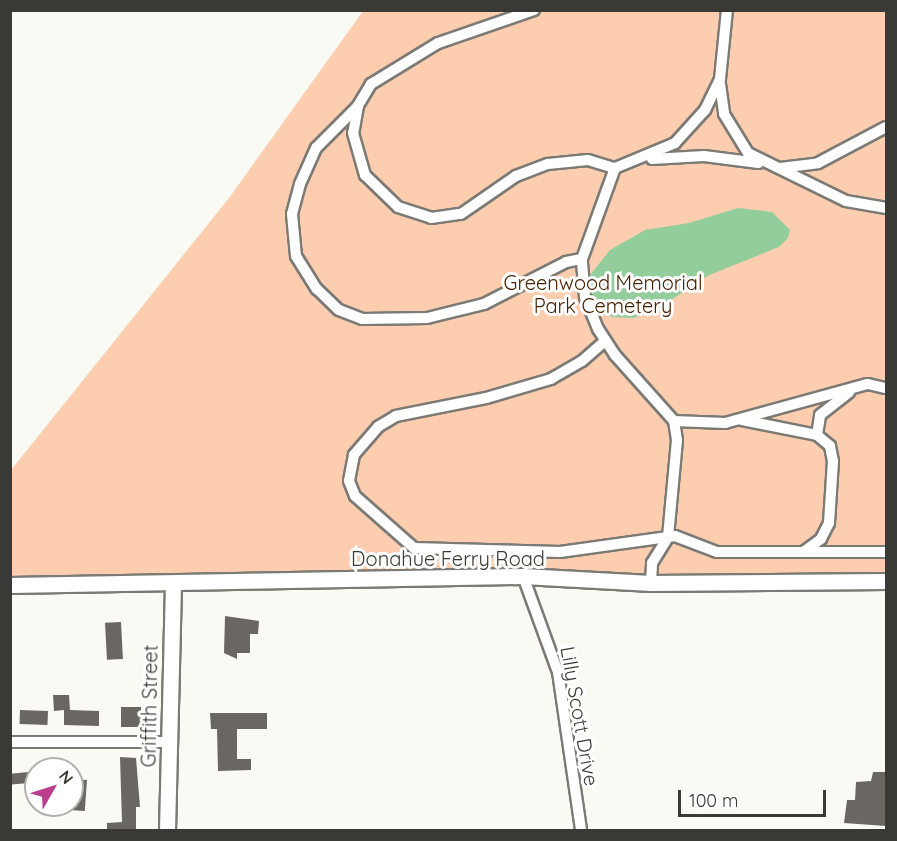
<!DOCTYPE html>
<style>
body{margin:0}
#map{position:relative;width:897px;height:841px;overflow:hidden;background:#fafaf4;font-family:Quicksand,sans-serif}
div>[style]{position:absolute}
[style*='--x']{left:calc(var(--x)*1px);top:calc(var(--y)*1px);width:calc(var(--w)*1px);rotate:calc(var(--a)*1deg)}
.green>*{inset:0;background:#fccdae}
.water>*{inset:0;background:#94cd9c}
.building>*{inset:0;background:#6a6762;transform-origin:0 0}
.roads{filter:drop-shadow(2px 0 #7b7a75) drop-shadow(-2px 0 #7b7a75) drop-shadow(0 2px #7b7a75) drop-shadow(0 -2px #7b7a75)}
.street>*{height:10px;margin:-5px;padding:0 5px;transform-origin:5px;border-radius:5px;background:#fff}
.secondary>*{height:15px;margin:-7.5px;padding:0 7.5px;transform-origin:7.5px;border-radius:7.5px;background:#fff}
span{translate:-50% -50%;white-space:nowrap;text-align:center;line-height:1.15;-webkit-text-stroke:6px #fff;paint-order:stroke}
.park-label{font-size:20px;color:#482201}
.street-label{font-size:20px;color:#393936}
.frame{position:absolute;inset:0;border:12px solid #393936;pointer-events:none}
.north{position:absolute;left:24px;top:757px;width:60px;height:60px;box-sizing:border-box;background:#fff;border:2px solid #b0b0af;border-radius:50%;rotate:51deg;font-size:16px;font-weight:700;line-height:24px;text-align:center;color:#393936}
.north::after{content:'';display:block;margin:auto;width:21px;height:27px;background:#bc3f8d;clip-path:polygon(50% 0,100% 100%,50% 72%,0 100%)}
.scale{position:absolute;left:678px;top:790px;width:148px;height:27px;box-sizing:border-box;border:3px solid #393936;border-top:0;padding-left:8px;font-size:18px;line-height:21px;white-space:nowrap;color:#393936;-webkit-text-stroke:4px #fff;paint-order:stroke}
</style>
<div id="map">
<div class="green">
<i style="clip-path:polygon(363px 11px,886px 11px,886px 579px,173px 583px,11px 576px,11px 470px,229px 198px)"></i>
</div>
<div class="water">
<i style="clip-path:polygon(738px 208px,772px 212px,790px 230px,788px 238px,779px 247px,707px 276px,653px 312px,633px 318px,612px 317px,598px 308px,590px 290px,590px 275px,610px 250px,645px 230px,689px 223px)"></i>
</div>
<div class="building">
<i style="clip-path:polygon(225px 616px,259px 621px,258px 634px,250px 634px,250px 653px,237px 653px,237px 659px,224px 653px)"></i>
<i style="left:121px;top:622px;width:37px;height:16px;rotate:87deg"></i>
<i style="clip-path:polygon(53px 695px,69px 695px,70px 710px,99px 711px,99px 726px,64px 725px,64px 710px,54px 711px)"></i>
<i style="left:121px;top:707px;width:20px;height:20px"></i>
<i style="left:20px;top:710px;width:28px;height:14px;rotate:2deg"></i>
<i style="clip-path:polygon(210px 713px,267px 713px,267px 729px,237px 729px,237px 759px,251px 759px,251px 770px,218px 771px,217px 729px,211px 729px)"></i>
<i style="clip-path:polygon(120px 757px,136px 758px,140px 807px,136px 807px,136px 831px,107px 831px,107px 823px,122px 822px)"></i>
<i style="left:29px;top:772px;width:11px;height:19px;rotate:85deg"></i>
<i style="clip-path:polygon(873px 772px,886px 772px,886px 826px,844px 823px,847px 800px,855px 800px,856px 782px,871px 781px)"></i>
<i style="left:72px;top:779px;width:15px;height:31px;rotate:4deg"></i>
</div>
<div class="roads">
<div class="street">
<i style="--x:534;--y:10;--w:102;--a:161"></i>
<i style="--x:438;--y:43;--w:79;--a:148.5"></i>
<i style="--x:371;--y:84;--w:26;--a:121"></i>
<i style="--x:358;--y:106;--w:27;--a:100"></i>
<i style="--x:353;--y:133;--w:44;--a:74.1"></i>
<i style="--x:365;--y:175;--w:46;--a:44.1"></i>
<i style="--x:398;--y:207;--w:35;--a:18"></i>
<i style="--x:431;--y:218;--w:30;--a:-8"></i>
<i style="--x:461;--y:214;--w:67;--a:-34.6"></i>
<i style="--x:516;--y:176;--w:34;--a:-21"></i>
<i style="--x:548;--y:164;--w:40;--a:-5.7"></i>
<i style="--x:588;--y:160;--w:28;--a:17"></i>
<i style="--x:720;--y:84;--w:30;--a:82"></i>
<i style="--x:724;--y:114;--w:46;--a:58.4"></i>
<i style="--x:748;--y:153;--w:109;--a:26.1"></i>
<i style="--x:846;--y:201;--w:41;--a:9.9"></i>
<i style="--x:358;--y:106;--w:59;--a:135"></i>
<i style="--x:316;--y:148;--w:39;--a:114"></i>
<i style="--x:300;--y:184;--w:31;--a:105"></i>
<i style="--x:292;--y:214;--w:42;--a:84.6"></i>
<i style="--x:296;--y:256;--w:39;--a:58"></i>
<i style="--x:317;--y:289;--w:30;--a:44"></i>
<i style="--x:339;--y:310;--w:25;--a:21"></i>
<i style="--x:362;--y:319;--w:65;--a:-0.9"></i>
<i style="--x:427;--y:318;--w:59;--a:-13.8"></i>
<i style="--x:484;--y:304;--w:92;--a:-27.1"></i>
<i style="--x:566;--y:262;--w:16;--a:-11"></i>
<i style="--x:652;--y:159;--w:52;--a:-3.3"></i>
<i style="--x:704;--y:156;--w:55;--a:7.3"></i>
<i style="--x:780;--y:168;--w:38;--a:-7"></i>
<i style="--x:818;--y:163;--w:77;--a:-27.9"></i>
<i style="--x:605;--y:341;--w:30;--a:139"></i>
<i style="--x:582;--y:361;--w:36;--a:150"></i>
<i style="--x:551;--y:379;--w:68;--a:163.7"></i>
<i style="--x:486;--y:398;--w:92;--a:168.7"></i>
<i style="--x:396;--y:416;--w:21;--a:149"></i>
<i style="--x:378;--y:427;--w:37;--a:131"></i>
<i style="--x:354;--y:455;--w:26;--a:101"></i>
<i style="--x:349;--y:481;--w:16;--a:68"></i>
<i style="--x:355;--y:496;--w:79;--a:41.4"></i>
<i style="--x:414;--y:548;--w:146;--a:1.6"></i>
<i style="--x:560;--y:552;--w:116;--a:-7.9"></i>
<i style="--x:675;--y:536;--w:45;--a:20.9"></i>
<i style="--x:717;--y:552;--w:169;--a:0"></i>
<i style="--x:742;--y:420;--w:76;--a:11.3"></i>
<i style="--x:817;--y:435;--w:17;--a:40"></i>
<i style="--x:830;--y:446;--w:15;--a:79"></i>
<i style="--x:833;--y:461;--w:62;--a:93.7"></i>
<i style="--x:829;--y:523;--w:18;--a:117"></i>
<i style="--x:821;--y:539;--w:22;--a:144"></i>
<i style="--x:674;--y:421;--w:51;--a:2.2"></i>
<i style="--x:725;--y:423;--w:148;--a:-15.3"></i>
<i style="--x:868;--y:384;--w:18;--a:13"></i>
<i style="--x:817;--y:435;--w:20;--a:-81"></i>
<i style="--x:820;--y:415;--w:37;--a:-38"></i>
<i style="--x:523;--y:576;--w:102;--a:70"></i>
<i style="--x:558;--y:672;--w:160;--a:81.7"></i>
<i style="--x:651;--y:583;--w:20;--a:-87"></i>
<i style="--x:652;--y:563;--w:31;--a:-58"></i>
<i style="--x:668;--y:537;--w:97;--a:-84.7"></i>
<i style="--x:677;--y:440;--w:19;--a:-99"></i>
<i style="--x:674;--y:421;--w:89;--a:-131.8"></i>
<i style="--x:615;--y:355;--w:31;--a:-123"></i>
<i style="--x:598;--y:329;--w:35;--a:-112"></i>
<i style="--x:585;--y:297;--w:38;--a:-95"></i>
<i style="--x:582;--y:259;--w:97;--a:-70.1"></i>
<i style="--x:615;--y:168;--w:65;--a:-22.6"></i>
<i style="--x:675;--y:143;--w:45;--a:-47.7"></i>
<i style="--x:705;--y:110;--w:34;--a:-64"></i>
<i style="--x:720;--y:79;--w:69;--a:-84.2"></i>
<i style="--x:10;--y:742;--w:158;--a:0"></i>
</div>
<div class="secondary">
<i style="--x:10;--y:585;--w:513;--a:-1.01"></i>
<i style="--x:523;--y:576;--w:128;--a:3.1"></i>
<i style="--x:651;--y:583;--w:235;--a:-0.5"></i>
<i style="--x:167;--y:830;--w:247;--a:-88.6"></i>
</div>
</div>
<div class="park-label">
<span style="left:603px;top:294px">Greenwood Memorial<br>Park Cemetery</span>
</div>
<div class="street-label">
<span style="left:448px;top:558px">Donahue Ferry Road</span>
<span style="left:149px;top:706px;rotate:-89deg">Griffith Street</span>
<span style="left:580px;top:716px;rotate:80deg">Lilly Scott Drive</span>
</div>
<div class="frame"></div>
<div class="north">N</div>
<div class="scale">100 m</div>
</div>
